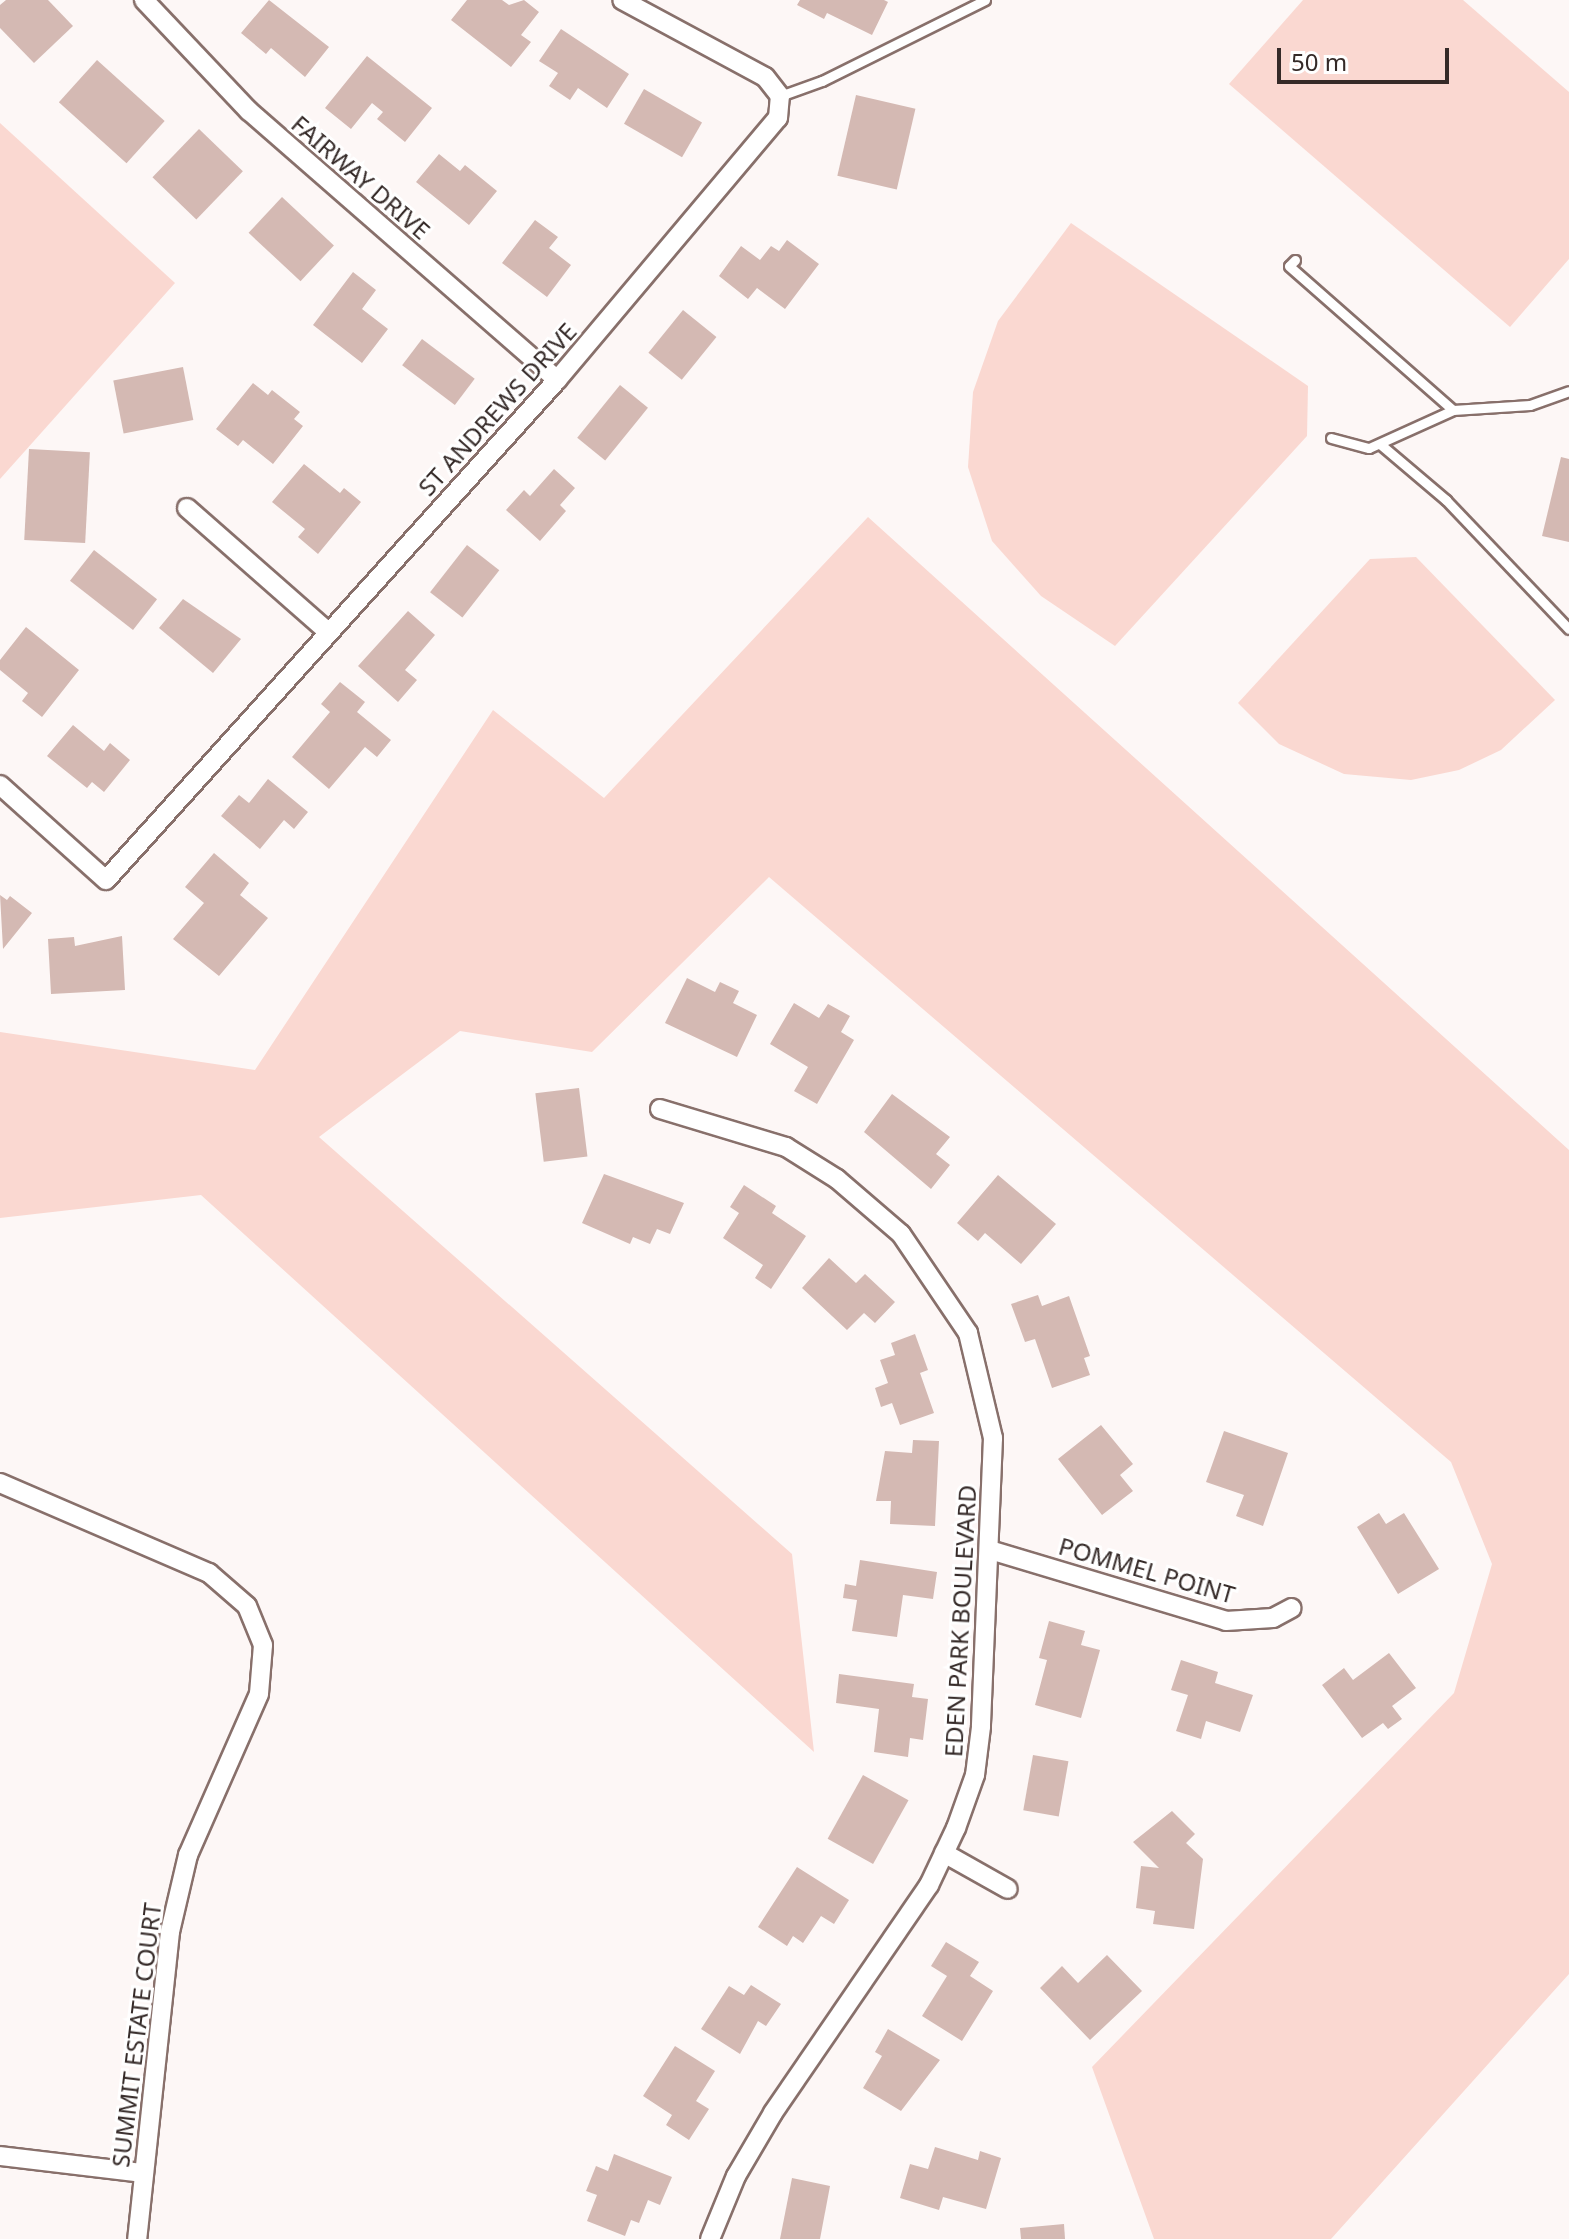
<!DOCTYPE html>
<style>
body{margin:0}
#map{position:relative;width:1569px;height:2239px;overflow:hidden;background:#fdf7f6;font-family:"Noto Sans",sans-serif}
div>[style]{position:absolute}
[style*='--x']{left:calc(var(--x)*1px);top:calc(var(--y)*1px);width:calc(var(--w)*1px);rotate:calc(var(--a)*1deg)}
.green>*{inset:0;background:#fad8d1}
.building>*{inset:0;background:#d4b9b3;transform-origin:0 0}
.roads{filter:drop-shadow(2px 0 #88706b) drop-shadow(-2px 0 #88706b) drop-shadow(0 2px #88706b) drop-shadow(0 -2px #88706b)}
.lane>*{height:9px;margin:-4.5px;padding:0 4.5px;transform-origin:4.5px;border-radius:4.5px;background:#fff}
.street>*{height:18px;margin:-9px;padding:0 9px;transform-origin:9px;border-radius:9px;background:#fff}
span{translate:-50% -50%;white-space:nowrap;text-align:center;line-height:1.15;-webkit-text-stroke:6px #fff;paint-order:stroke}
.street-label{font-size:24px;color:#352a28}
.scale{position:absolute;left:1277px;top:48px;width:172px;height:36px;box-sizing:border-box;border:4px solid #352a28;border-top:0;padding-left:10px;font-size:24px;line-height:28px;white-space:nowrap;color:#352a28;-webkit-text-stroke:6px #fff;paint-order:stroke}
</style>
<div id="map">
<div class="green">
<i style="clip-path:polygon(1303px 0,1463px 0,1569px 92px,1569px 259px,1510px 327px,1229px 84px)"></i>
<i style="clip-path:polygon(0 123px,175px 283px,0 479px)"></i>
<i style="clip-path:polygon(1071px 223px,1308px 386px,1307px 436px,1115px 646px,1041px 596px,992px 541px,968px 467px,973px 392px,998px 321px)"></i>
<i style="clip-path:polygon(868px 517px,1569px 1150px,1569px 1974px,1331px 2239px,1154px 2239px,1092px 2067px,1454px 1693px,1492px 1564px,1451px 1462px,769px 877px,592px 1052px,460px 1031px,319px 1137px,792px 1554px,814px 1752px,201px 1195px,0 1218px,0 1032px,255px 1070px,493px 710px,604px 798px)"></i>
<i style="clip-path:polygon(1416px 557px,1555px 700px,1501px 750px,1459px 770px,1411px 780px,1344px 774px,1279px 744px,1238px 703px,1370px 559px)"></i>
</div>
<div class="building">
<i style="clip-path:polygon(6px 0,48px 0,73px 26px,34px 63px,0 28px,0 5px)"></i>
<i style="clip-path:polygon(269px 0,329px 47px,305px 77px,271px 48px,266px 54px,241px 33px)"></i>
<i style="clip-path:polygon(467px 0,502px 0,509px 5px,524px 0,539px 12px,521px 35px,531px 42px,511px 67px,451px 20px)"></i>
<i style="clip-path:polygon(800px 0,884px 0,888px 2px,872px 35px,827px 13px,824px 19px,797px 5px)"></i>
<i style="clip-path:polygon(561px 29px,629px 74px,607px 108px,578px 88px,570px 100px,549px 86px,558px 73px,539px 61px)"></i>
<i style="clip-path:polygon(367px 56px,432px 108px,405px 142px,377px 119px,383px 112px,372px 103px,351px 129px,325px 108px)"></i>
<i style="left:97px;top:60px;width:91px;height:57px;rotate:42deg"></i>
<i style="left:644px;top:89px;width:67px;height:40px;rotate:30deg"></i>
<i style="left:856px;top:95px;width:61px;height:83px;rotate:13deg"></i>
<i style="left:199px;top:129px;width:61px;height:67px;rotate:44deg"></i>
<i style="clip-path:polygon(439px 154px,460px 171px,465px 165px,497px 191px,469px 225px,416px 182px)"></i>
<i style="left:282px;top:197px;width:71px;height:49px;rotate:43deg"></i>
<i style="clip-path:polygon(535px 220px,558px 237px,549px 248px,571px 265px,547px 297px,502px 263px)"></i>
<i style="clip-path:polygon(787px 240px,819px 264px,785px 309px,757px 288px,748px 299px,719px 276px,741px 246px,760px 260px,771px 246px,779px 251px)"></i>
<i style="clip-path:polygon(353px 272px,376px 290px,362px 309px,388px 329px,362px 363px,313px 325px)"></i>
<i style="left:683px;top:310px;width:43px;height:55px;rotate:39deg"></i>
<i style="left:422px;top:339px;width:66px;height:33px;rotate:37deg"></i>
<i style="left:183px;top:367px;width:54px;height:71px;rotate:79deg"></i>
<i style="clip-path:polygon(253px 383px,268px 395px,272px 390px,300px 412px,294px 419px,303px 426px,273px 464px,243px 440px,238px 446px,216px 429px)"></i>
<i style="left:620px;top:385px;width:36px;height:68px;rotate:39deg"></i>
<i style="left:29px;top:449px;width:61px;height:91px;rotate:3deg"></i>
<i style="clip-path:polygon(1561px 457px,1569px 459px,1569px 542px,1542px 536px)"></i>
<i style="clip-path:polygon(304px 464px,340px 493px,344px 488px,361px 502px,318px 554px,298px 537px,305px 529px,272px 502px)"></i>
<i style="clip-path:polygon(554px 469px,575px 488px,560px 505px,566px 511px,540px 541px,506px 510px,524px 490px,530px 496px)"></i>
<i style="left:467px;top:545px;width:41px;height:60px;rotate:38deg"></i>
<i style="left:94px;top:550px;width:80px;height:39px;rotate:38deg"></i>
<i style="clip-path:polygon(183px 599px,241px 639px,213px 673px,159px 628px)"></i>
<i style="clip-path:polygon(408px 611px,435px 635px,405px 670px,417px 680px,398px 702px,358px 666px)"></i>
<i style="clip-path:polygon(26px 627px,79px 670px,42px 717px,22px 701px,28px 693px,0 670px,0 660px)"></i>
<i style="clip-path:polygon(340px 682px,365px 702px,357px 712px,391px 740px,377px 757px,365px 747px,329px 789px,292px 757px,330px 712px,321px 704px)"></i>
<i style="clip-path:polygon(73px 725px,104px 751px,110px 743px,130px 760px,104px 792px,92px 782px,87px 788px,47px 756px)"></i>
<i style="clip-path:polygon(268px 779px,308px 812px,294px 829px,284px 820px,260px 849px,221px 816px,239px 795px,249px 803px)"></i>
<i style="clip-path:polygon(214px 853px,249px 883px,240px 895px,268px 918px,219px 976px,173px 939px,204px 903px,185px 887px)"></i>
<i style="clip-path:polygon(0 895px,7px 900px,10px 896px,32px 913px,3px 949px)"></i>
<i style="clip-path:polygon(122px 936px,125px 990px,51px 994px,48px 939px,74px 937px,75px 946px)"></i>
<i style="clip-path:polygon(687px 978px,715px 992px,720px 982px,739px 991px,733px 1003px,757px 1015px,737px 1057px,665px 1023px)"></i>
<i style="clip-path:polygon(794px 1003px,819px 1018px,828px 1004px,850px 1016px,841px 1032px,854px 1040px,817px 1104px,794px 1091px,808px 1067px,770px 1044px)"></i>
<i style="left:579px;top:1088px;width:69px;height:44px;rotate:83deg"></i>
<i style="clip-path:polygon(892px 1094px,950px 1137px,936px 1154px,950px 1165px,931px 1189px,864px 1132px)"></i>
<i style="clip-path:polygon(604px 1174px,684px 1203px,670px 1234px,657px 1229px,650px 1244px,633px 1237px,630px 1244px,582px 1223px)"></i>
<i style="clip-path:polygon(998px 1175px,1056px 1224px,1021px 1264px,985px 1233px,978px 1241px,957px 1223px)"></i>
<i style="clip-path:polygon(744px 1185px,776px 1206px,772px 1213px,806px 1236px,771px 1289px,755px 1278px,763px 1265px,723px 1238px,739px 1213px,730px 1207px)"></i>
<i style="clip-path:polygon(829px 1258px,856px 1283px,865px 1274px,895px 1302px,875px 1323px,864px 1313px,847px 1330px,802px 1288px)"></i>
<i style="clip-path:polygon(1038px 1295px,1042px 1306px,1069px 1296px,1090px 1356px,1084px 1358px,1090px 1375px,1052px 1388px,1035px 1339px,1025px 1342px,1011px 1304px)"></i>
<i style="clip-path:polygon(915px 1334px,928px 1370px,920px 1373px,934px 1413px,900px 1425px,892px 1403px,881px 1407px,875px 1388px,888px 1383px,880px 1360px,895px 1355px,891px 1343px)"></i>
<i style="clip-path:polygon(1101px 1425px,1133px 1464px,1120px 1475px,1133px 1491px,1102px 1515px,1058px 1459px)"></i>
<i style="clip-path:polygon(1224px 1431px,1288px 1453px,1263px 1526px,1236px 1516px,1244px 1495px,1206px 1482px)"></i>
<i style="clip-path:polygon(913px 1440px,939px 1441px,935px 1526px,890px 1524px,891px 1501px,876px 1501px,885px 1451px,912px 1453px)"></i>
<i style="clip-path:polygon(1379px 1513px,1386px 1524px,1404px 1513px,1439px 1569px,1398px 1594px,1357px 1527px)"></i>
<i style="clip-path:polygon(860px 1560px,937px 1572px,933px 1599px,903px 1595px,897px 1637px,852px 1631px,857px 1600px,843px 1598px,845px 1584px,856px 1586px)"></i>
<i style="clip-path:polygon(1049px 1621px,1085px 1631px,1081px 1645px,1100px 1650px,1081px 1718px,1035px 1705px,1047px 1660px,1039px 1658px)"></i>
<i style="clip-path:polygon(1389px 1653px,1416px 1688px,1392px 1706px,1402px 1719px,1388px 1729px,1383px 1723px,1362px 1738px,1322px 1685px,1344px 1668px,1353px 1680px)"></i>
<i style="clip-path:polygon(1181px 1660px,1218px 1672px,1215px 1683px,1253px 1695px,1240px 1732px,1206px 1721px,1201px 1739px,1176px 1731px,1188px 1695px,1171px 1690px)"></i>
<i style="clip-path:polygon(839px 1674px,914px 1684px,912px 1697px,928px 1699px,923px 1740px,910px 1738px,908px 1757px,874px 1752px,879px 1709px,836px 1703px)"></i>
<i style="left:1033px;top:1755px;width:36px;height:56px;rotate:10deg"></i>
<i style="left:863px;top:1775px;width:52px;height:73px;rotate:29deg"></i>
<i style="clip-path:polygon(1172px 1811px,1195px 1834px,1186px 1843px,1203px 1859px,1194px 1929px,1153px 1924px,1155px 1911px,1136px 1908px,1141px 1866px,1159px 1868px,1133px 1842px)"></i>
<i style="clip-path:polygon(797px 1867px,849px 1900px,834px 1924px,821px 1916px,803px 1943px,793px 1936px,787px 1946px,758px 1927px)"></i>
<i style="clip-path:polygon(946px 1942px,979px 1962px,970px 1976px,993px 1991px,962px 2041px,922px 2016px,947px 1976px,931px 1966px)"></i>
<i style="clip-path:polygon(1107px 1955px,1142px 1991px,1090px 2040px,1040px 1988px,1062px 1966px,1078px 1983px)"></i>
<i style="clip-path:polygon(751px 1985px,781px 2004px,766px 2026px,758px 2021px,740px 2054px,701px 2029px,729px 1986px,744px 1995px)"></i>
<i style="clip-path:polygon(888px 2029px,940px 2060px,901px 2111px,863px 2088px,882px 2056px,875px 2052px)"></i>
<i style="clip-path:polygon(675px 2046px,715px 2071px,696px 2101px,709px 2109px,689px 2140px,666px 2125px,672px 2115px,643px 2096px)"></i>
<i style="clip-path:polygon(935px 2147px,978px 2160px,980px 2151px,1001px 2158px,986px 2209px,943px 2197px,939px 2210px,900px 2198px,910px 2164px,928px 2169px)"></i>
<i style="clip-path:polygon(614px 2154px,672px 2177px,660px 2205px,648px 2200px,639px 2223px,631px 2220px,625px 2236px,587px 2221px,597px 2195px,586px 2191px,596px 2166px,608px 2171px)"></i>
<i style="clip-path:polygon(792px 2178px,830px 2186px,820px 2239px,780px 2239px)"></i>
<i style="clip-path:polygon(1064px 2224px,1065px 2239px,1021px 2239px,1020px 2228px)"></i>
</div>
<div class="roads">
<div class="lane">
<i style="--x:780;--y:96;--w:45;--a:-19.7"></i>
<i style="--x:822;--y:81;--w:182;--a:-26.4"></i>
<i style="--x:1295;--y:260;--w:8;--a:135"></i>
<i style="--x:1289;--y:266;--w:218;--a:41.3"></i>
<i style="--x:1331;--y:438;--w:39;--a:15"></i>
<i style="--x:1369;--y:448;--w:92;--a:-24.3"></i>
<i style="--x:1453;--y:410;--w:77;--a:-3.7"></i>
<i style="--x:1530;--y:405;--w:41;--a:-19.7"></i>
<i style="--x:1380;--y:444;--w:87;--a:40.3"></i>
<i style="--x:1446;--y:500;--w:178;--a:46.4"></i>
</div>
<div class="street">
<i style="--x:144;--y:0;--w:153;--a:46.6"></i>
<i style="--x:249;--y:111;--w:409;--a:41.1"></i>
<i style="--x:187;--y:508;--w:188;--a:41.3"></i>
<i style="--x:0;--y:785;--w:142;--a:41.9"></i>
<i style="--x:106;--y:880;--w:673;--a:-47.95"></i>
<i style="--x:557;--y:380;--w:343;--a:-49.9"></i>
<i style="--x:778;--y:118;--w:22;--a:-85"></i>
<i style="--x:780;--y:96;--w:24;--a:-128"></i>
<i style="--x:765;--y:77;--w:162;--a:-151.7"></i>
<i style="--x:660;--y:1109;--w:132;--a:16.8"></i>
<i style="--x:786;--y:1147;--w:60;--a:32.1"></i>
<i style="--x:837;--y:1179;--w:84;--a:40.7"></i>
<i style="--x:901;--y:1234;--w:120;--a:55.9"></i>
<i style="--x:968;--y:1333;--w:108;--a:76.6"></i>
<i style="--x:993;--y:1438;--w:289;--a:92.4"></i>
<i style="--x:981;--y:1727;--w:48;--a:97.1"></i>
<i style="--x:975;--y:1775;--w:56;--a:109.7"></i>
<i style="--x:956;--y:1828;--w:63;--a:115.3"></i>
<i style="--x:929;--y:1885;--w:276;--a:124.4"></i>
<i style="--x:773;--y:2113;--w:73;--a:120.4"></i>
<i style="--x:736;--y:2176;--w:68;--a:112.4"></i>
<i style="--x:0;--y:1483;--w:228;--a:23.3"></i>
<i style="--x:209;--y:1573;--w:50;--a:41"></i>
<i style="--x:247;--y:1606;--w:42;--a:67.7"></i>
<i style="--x:263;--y:1645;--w:49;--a:94.7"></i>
<i style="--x:259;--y:1694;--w:176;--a:113.8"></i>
<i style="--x:188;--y:1855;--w:79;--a:103.2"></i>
<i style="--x:170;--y:1932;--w:309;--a:96.1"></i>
<i style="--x:990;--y:1550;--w:246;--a:16.7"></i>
<i style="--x:1226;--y:1621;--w:47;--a:-3.7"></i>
<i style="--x:1273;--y:1618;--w:21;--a:-28"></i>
<i style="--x:944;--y:1853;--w:73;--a:29.4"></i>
<i style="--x:0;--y:2156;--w:144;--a:6.8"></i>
</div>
</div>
<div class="street-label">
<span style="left:361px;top:177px;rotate:41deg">FAIRWAY DRIVE</span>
<span style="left:497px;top:409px;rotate:-48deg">ST ANDREWS DRIVE</span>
<span style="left:1147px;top:1570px;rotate:16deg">POMMEL POINT</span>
<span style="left:960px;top:1621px;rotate:-87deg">EDEN PARK BOULEVARD</span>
<span style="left:136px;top:2035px;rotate:-83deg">SUMMIT ESTATE COURT</span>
</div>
<div class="scale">50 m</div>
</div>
